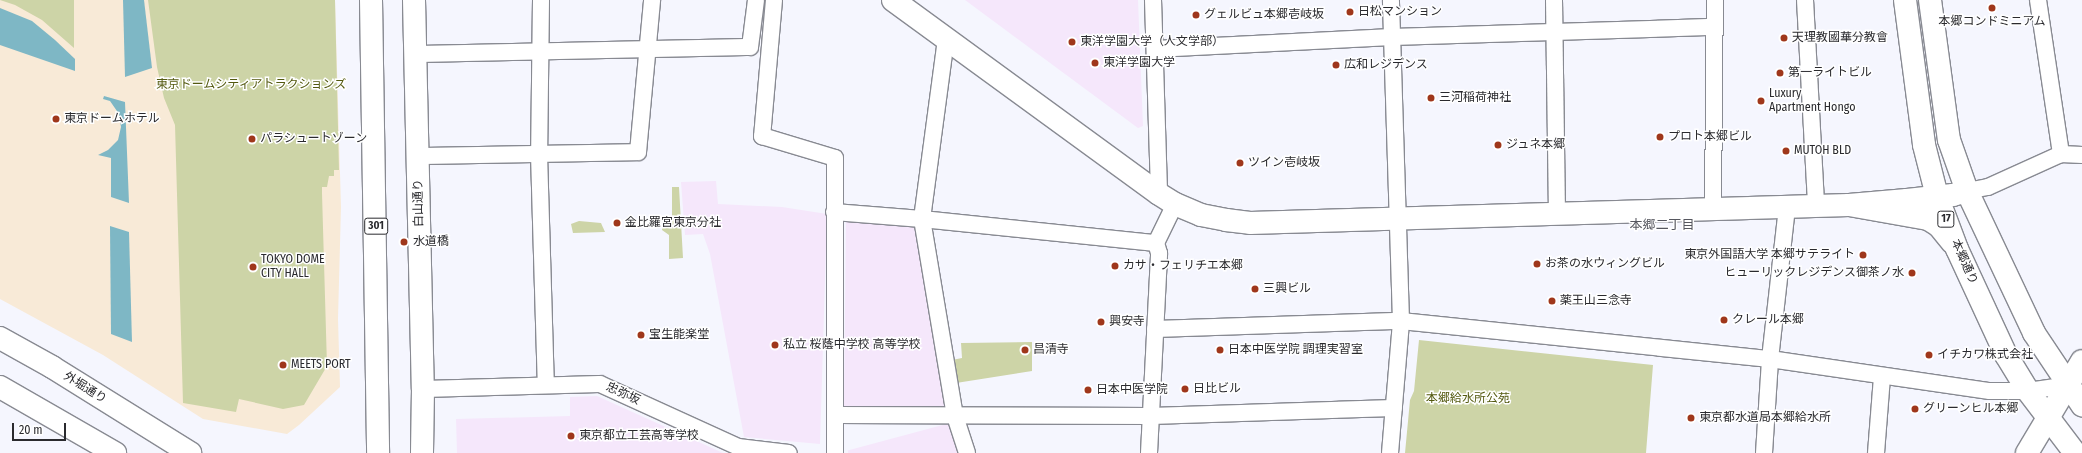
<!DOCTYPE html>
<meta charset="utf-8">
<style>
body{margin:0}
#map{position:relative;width:2082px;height:453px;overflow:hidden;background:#f5f6fe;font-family:"Fira Sans Condensed","Noto Sans JP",sans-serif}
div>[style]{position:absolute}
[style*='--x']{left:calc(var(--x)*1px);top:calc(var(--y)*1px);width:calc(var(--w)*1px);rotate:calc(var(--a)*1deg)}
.commercial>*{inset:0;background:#f8ead7}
.education>*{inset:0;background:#f5e7fb;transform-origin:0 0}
.green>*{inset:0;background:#cdd4a7}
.water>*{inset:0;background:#7eb7c5}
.roads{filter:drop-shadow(1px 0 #888a92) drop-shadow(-1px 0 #888a92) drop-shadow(0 1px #888a92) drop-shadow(0 -1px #888a92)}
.street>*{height:16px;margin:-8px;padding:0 8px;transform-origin:8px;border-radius:8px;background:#fff}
.secondary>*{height:22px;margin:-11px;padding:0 11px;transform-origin:11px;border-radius:11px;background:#fff}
.primary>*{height:22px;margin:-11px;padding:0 11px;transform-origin:11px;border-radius:11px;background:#fff}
.highway>*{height:22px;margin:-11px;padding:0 11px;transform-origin:11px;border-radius:11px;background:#fff}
.dots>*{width:11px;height:11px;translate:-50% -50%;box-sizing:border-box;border:2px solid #fff;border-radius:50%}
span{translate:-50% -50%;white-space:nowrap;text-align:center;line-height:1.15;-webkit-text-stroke:3px #fff;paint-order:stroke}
.shield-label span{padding:1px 3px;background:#fff;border:1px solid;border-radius:3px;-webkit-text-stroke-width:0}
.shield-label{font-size:11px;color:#2a2a2e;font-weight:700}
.poi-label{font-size:12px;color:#2a2a2e}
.left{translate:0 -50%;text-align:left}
.right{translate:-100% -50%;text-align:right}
.park-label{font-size:12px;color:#53590f}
.street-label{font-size:12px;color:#2a2a2e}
.neighbourhood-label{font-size:13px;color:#56575f}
.scale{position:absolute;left:12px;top:423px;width:54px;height:18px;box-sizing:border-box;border:2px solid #2a2a2e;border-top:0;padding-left:5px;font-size:12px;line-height:14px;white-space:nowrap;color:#2a2a2e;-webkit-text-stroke:3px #fff;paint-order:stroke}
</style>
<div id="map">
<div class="commercial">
<i style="clip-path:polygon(0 0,335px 0,341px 207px,338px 319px,340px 387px,299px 425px,287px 434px,203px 419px,103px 355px,0 299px)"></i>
</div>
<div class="education">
<i style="clip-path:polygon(965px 0,1138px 0,1143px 126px,1138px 128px)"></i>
<i style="clip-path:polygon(716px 181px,718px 204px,782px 207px,827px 214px,820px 444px,744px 437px,710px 254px,703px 234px,685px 235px,681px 182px)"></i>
<i style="clip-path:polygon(846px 219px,916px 225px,945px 406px,844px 406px)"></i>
<i style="clip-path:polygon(597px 396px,723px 453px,457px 453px,456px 419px,570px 416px,570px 397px)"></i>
<i style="left:950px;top:423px;width:31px;height:106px;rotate:75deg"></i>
</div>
<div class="green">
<i style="clip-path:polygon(0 0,74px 0,74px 48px,42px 20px,15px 5px)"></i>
<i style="clip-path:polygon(148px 0,335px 0,339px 170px,334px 170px,334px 176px,329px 176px,327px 187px,322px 187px,322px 193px,327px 366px,304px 405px,283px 409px,239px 399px,236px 412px,183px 403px,175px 125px,164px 98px,157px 67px)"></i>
<i style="clip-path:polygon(672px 187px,679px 187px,683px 258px,669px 259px,669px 235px,662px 230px,662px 226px,672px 226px)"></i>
<i style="clip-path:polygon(579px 221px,601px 223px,605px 232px,573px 233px,571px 224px)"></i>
<i style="clip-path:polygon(1419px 340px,1653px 365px,1646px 453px,1405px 453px,1410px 400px,1414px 391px)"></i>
<i style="clip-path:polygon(1032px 342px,1032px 371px,956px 383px,952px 360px,962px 358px,961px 343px)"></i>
</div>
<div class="water">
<i style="clip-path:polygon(123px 0,144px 0,152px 68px,125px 77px)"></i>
<i style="clip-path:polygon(0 8px,32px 21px,55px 40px,75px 59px,75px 71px,0 45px)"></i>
<i style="clip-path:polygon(104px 96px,125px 102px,129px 203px,111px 197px,111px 158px,98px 155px,108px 150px,118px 140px,121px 127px,119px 114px,110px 101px,103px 99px)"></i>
<i style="clip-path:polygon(110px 226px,129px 232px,132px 342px,111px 334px)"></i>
</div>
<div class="roads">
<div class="street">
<i style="--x:541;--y:0;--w:154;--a:90.7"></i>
<i style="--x:539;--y:154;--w:231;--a:88.3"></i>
<i style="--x:774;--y:0;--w:137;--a:95"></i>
<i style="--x:762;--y:136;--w:76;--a:16.8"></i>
<i style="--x:835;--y:158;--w:295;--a:90"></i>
<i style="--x:1153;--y:0;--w:194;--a:88.2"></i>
<i style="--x:1554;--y:0;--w:214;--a:89.2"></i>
<i style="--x:1805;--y:0;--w:206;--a:86.9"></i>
<i style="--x:2038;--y:0;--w:156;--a:81.5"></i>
<i style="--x:946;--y:39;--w:182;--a:97.6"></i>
<i style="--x:922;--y:219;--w:200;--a:80.5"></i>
<i style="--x:955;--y:416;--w:39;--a:72"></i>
<i style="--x:1155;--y:49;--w:237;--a:-2.9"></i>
<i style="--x:1392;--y:37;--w:323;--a:-1.8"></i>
<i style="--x:415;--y:54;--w:335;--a:-1.2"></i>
<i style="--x:750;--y:47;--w:47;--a:-82.7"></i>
<i style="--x:417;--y:156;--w:221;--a:-1"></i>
<i style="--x:638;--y:152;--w:153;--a:-84.7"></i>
<i style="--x:1967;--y:191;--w:21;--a:-11"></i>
<i style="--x:1988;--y:187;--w:80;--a:-24.3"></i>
<i style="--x:2061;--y:154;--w:21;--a:3"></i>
<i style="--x:1713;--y:209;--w:209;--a:-89.5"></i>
<i style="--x:834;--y:212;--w:88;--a:4.5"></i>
<i style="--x:922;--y:219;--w:235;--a:5.9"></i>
<i style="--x:1155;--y:329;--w:246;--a:-1.9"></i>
<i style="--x:1401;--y:321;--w:371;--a:5.9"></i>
<i style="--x:1770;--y:359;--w:222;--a:8.3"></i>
<i style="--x:1990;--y:391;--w:38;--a:0"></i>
<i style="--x:2028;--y:391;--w:40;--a:-8.5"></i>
<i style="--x:423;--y:389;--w:177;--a:-1.6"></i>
<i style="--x:600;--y:384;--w:152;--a:24.5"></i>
<i style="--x:738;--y:447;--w:51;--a:6.7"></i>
<i style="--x:836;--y:415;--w:315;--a:0.2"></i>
<i style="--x:1151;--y:416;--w:243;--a:-1.9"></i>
<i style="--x:1149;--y:453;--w:200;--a:-87.1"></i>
<i style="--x:1159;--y:253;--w:10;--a:-107"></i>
<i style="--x:1156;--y:243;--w:43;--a:-64"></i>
<i style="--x:1390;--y:453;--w:132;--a:-85.2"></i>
<i style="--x:1401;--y:321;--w:321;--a:-91.8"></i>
<i style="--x:1764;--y:453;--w:94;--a:-86.3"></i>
<i style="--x:1770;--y:359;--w:153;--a:-83.6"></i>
<i style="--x:1876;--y:453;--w:77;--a:-85.5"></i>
</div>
<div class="secondary">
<i style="--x:893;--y:0;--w:329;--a:36.1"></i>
<i style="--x:1159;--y:194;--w:19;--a:32"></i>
<i style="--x:1175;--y:204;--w:28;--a:23"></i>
<i style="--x:1201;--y:215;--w:25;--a:11"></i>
<i style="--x:1226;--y:220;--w:24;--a:7"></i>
<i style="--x:1250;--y:223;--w:599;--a:-1.72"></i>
<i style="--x:1849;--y:205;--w:58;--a:-4.9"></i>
<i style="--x:1907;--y:200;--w:46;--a:-6.2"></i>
<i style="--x:1953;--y:195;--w:15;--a:-16"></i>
<i style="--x:0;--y:338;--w:60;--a:29.1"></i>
<i style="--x:52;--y:367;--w:163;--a:31.9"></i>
<i style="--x:0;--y:387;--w:133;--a:29.9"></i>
<i style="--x:2027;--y:453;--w:107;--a:-59.1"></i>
</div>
<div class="primary">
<i style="--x:371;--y:0;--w:453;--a:89.1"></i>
<i style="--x:414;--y:0;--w:389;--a:88.7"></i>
<i style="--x:423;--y:389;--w:64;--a:90.9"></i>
</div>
<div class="highway">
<i style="--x:1905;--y:0;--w:146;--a:82.5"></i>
<i style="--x:1924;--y:145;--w:53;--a:75.7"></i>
<i style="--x:1937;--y:196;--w:57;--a:69.3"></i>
<i style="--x:1957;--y:249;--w:117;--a:65.2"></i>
<i style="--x:2006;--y:355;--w:42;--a:58.6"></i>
<i style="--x:2028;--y:391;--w:78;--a:52.8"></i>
<i style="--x:1930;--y:0;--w:141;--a:82.3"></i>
<i style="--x:1949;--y:140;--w:54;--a:70.6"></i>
<i style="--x:1967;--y:191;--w:157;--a:64.7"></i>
<i style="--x:2034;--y:333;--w:87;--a:56.3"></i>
<i style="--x:1849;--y:205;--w:80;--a:10"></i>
<i style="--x:1928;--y:219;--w:13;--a:32"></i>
<i style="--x:1939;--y:226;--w:21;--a:51"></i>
</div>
</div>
<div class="dots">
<i style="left:1992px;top:8px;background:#9f371b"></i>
<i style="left:1350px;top:12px;background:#9f371b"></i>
<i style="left:1196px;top:15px;background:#9f371b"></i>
<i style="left:1784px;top:38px;background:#9f371b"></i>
<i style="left:1072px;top:42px;background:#9f371b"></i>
<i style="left:1095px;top:63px;background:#9f371b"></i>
<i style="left:1336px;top:65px;background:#9f371b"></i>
<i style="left:1780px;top:73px;background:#9f371b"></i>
<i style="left:1431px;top:98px;background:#9f371b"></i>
<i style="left:1761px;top:101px;background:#9f371b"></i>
<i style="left:56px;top:119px;background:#9f371b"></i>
<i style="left:1660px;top:137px;background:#9f371b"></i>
<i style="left:252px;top:139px;background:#9f371b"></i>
<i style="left:1498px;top:145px;background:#9f371b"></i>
<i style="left:1786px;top:151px;background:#9f371b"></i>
<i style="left:1240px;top:163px;background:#9f371b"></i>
<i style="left:617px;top:223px;background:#9f371b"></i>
<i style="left:404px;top:242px;background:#9f371b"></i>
<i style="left:1863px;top:255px;background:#9f371b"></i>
<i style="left:1537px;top:264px;background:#9f371b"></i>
<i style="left:1115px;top:266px;background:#9f371b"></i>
<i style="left:253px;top:267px;background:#9f371b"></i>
<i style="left:1912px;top:273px;background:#9f371b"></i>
<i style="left:1255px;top:289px;background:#9f371b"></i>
<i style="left:1552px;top:301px;background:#9f371b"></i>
<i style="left:1724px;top:320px;background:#9f371b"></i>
<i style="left:1101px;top:322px;background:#9f371b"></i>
<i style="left:641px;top:335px;background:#9f371b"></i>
<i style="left:775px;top:345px;background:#9f371b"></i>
<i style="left:1025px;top:350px;background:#9f371b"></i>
<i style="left:1220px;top:350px;background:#9f371b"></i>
<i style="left:1929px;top:355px;background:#9f371b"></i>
<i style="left:283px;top:365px;background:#9f371b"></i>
<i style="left:1185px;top:389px;background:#9f371b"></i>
<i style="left:1088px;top:390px;background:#9f371b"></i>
<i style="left:1915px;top:409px;background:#9f371b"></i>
<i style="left:1691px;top:418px;background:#9f371b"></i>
<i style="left:571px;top:436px;background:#9f371b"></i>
</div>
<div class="shield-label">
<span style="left:1946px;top:219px">17</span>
<span style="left:376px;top:226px">301</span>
</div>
<div class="poi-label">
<span class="left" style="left:1358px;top:12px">日松マンション</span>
<span class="left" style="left:1204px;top:15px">グェルビュ本郷壱岐坂</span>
<span style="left:1992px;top:22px">本郷コンドミニアム</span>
<span class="left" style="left:1792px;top:38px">天理教國華分教會</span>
<span class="left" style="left:1080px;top:42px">東洋学園大学（人文学部）</span>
<span class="left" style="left:1103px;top:63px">東洋学園大学</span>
<span class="left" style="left:1344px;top:65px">広和レジデンス</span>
<span class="left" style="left:1788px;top:73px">第一ライトビル</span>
<span class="left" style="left:1769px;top:101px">Luxury<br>Apartment Hongo</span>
<span class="left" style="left:1439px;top:98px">三河稲荷神社</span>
<span class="left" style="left:64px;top:119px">東京ドームホテル</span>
<span class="left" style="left:1668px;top:137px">プロト本郷ビル</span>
<span class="left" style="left:260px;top:139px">パラシュートゾーン</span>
<span class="left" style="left:1506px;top:145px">ジュネ本郷</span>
<span class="left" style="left:1794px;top:151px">MUTOH BLD</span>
<span class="left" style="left:1248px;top:163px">ツイン壱岐坂</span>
<span class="left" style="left:625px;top:223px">金比羅宮東京分社</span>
<span class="left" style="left:413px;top:242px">水道橋</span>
<span class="right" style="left:1855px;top:255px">東京外国語大学 本郷サテライト</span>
<span class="left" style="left:261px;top:267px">TOKYO DOME<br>CITY HALL</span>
<span class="left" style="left:1545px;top:264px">お茶の水ウィングビル</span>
<span class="left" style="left:1123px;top:266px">カサ・フェリチエ本郷</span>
<span class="right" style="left:1904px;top:273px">ヒューリックレジデンス御茶ノ水</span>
<span class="left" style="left:1263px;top:289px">三興ビル</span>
<span class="left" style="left:1560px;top:301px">薬王山三念寺</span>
<span class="left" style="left:1732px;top:320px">クレール本郷</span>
<span class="left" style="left:1109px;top:322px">興安寺</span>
<span class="left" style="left:649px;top:335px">宝生能楽堂</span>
<span class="left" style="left:783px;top:345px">私立 桜蔭中学校 高等学校</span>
<span class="left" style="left:1033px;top:350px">昌清寺</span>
<span class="left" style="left:1228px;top:350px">日本中医学院 調理実習室</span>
<span class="left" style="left:1937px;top:355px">イチカワ株式会社</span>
<span class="left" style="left:291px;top:365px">MEETS PORT</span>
<span class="left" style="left:1193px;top:389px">日比ビル</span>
<span class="left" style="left:1096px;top:390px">日本中医学院</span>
<span class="left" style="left:1923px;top:409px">グリーンヒル本郷</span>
<span class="left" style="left:1699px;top:418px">東京都水道局本郷給水所</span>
<span class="left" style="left:579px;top:436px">東京都立工芸高等学校</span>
</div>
<div class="park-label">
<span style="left:251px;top:85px">東京ドームシティアトラクションズ</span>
<span style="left:1468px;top:399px">本郷給水所公苑</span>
</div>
<div class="street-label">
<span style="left:419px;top:203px;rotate:-91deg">白山通り</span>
<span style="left:1964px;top:262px;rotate:66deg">本郷通り</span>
<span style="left:85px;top:388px;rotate:32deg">外堀通り</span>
<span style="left:623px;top:394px;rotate:25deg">忠弥坂</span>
</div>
<div class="neighbourhood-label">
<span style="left:1662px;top:225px">本郷二丁目</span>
</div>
<div class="scale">20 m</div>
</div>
